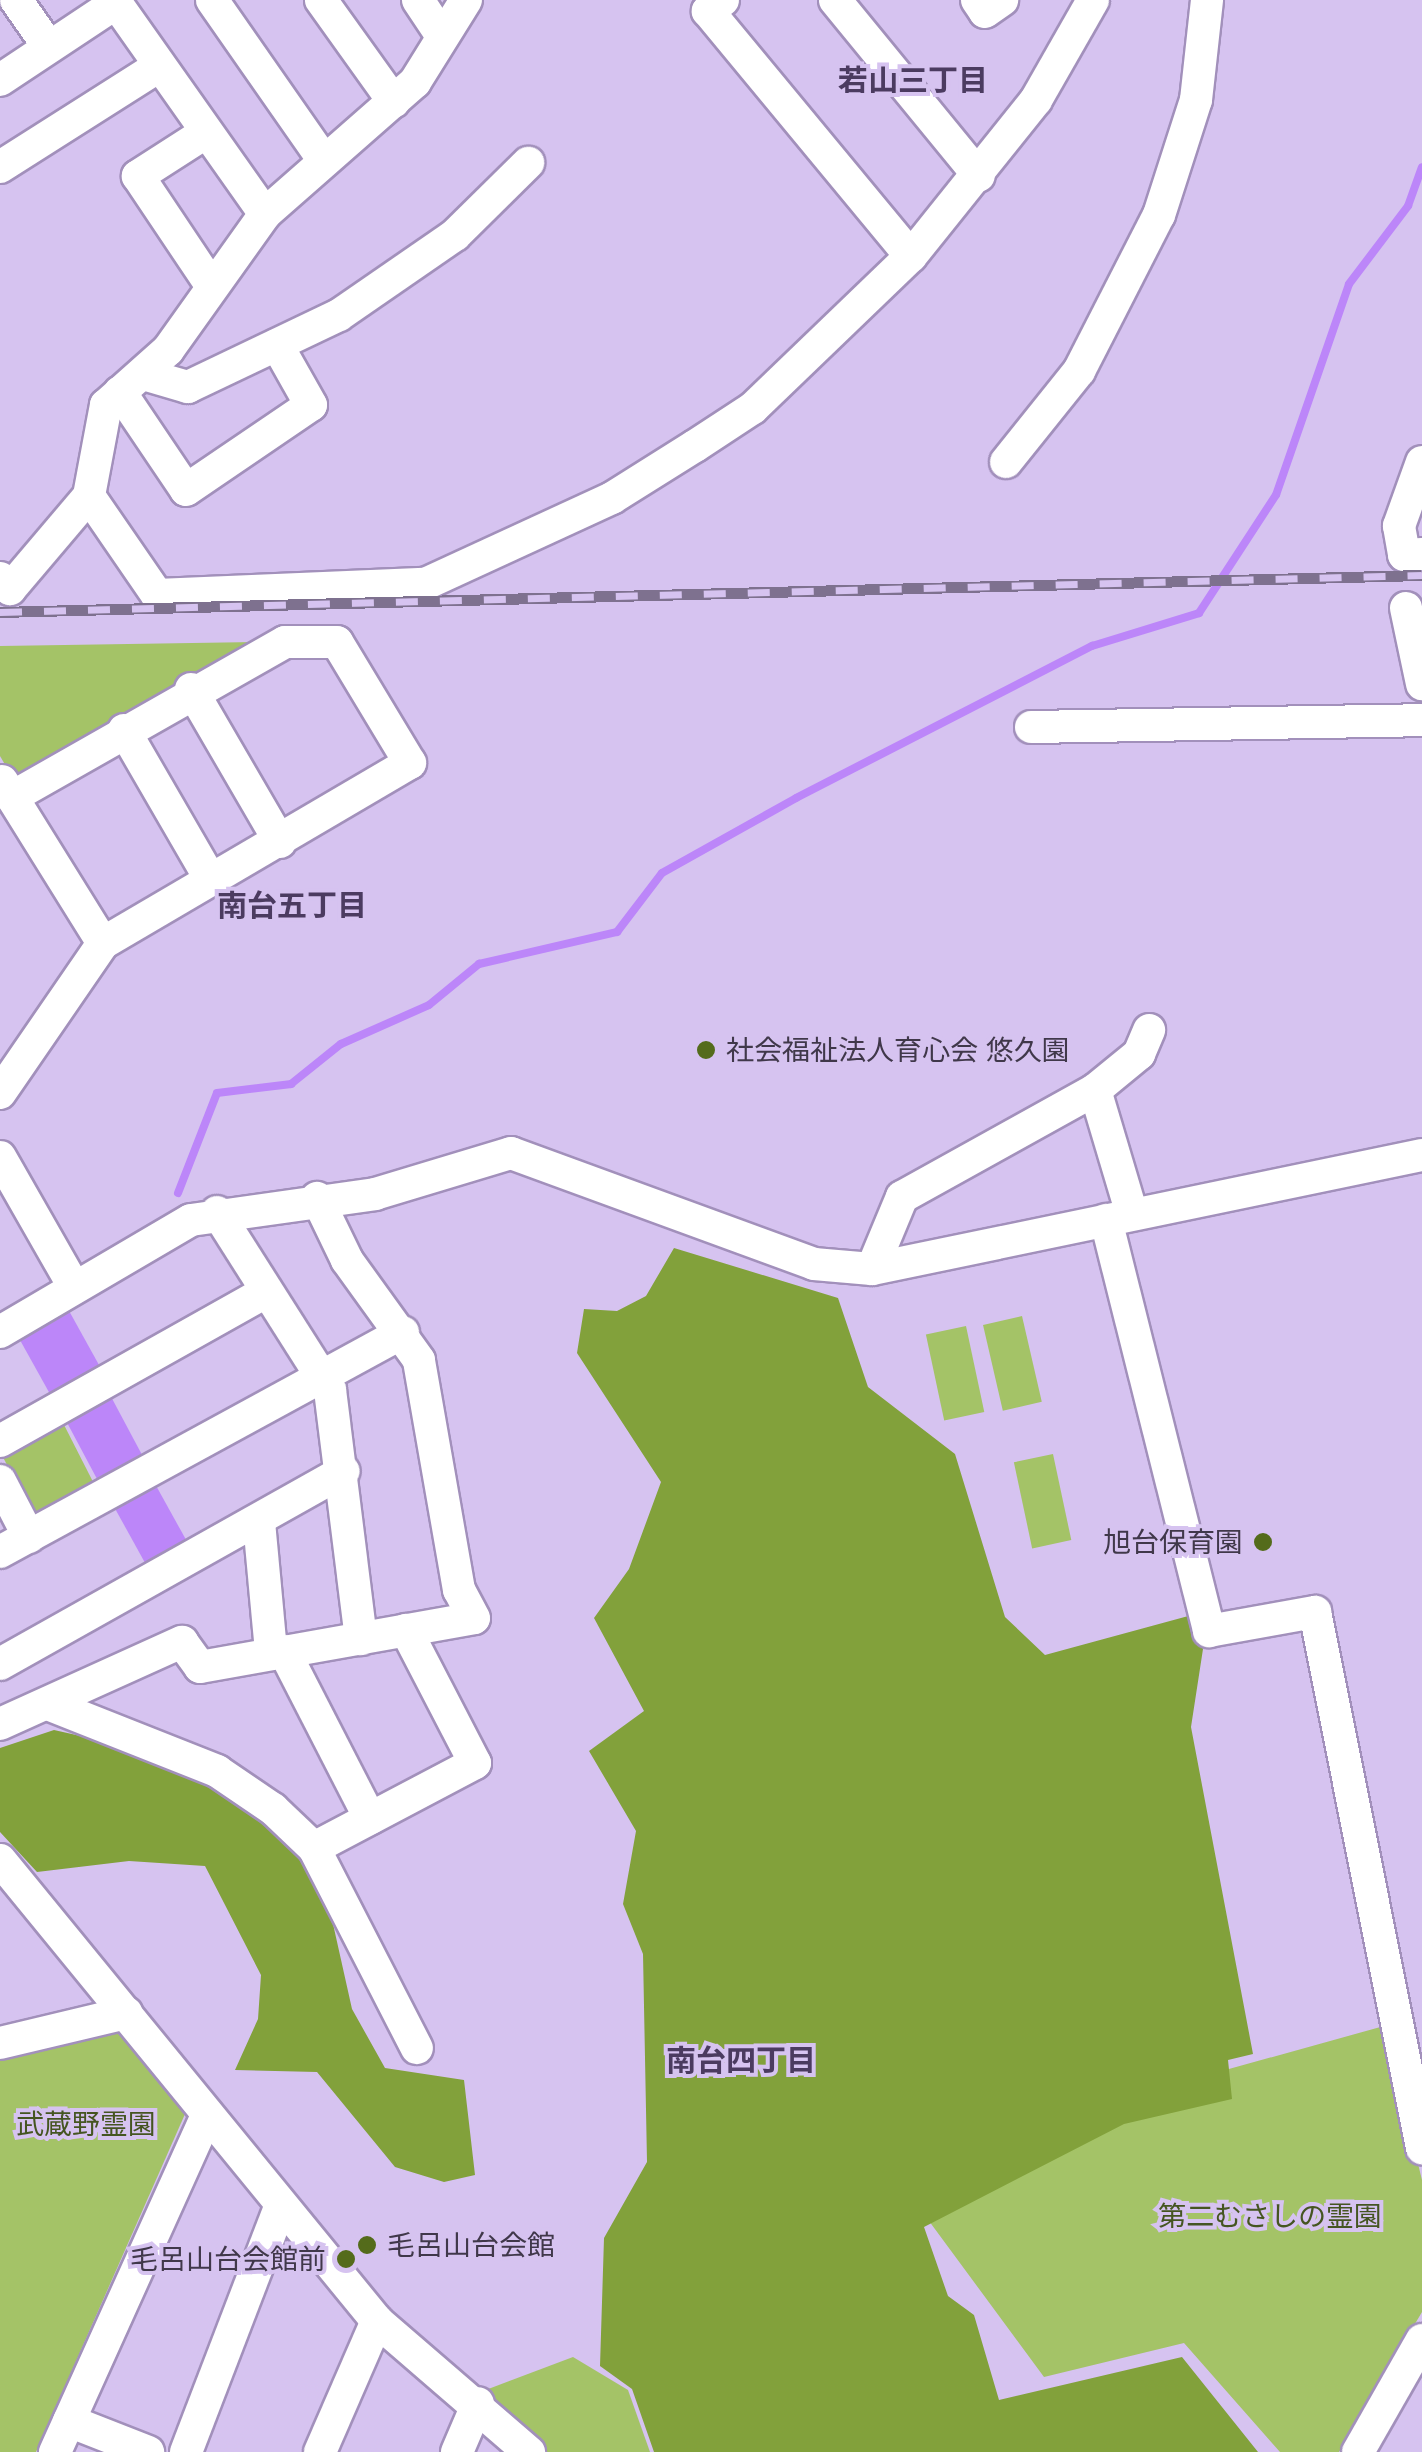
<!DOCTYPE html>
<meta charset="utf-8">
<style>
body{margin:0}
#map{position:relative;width:1422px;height:2452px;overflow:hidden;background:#d6c3f0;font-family:Quicksand,"Noto Sans JP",sans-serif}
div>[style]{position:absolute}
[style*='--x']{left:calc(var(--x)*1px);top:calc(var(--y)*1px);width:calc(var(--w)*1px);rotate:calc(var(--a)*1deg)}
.green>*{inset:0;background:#a4c367;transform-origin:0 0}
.forest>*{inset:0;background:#82a13b}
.water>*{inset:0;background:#bc86f9;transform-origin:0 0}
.stream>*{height:8px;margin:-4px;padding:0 4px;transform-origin:4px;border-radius:4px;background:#bc86f9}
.roads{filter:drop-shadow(2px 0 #a290bb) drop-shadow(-2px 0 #a290bb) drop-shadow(0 2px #a290bb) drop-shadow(0 -2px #a290bb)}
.minor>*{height:32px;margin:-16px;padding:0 16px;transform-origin:16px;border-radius:16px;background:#fff}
.rail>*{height:11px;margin-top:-5.5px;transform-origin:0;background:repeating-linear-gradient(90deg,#d6c3f0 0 22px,#7e718f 0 44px);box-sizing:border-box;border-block:2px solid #7e718f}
.dots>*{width:28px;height:28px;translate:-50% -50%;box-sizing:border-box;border:5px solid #d6c3f0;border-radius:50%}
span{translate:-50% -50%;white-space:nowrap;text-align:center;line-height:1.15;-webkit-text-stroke:8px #d6c3f0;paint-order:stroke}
.poi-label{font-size:28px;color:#40384a}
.left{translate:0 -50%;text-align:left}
.right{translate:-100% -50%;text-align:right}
.park-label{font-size:28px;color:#455521}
.neighbourhood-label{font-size:30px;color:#4b3b60;font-weight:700}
</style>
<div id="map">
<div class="green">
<i style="clip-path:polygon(260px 642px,14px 780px,0 756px,0 646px)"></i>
<i style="left:1022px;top:1316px;width:88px;height:40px;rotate:77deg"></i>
<i style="left:966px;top:1326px;width:88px;height:41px;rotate:78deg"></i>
<i style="left:60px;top:1417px;width:76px;height:69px;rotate:63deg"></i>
<i style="left:1053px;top:1454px;width:88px;height:40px;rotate:78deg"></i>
<i style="clip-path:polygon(116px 2024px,185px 2114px,36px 2452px,0 2452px,0 2050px)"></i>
<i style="clip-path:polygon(1384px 2026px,1422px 2180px,1422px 2312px,1339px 2452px,1280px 2452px,1184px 2343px,1044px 2377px,887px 2164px)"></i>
<i style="clip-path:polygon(573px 2357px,628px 2390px,650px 2452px,546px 2452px,483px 2391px)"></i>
</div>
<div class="forest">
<i style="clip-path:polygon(674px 1248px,838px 1298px,868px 1387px,955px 1454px,1005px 1617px,1045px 1655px,1192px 1615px,1203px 1649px,1191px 1727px,1253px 2054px,1228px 2060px,1232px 2099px,1124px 2124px,924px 2227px,948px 2296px,974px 2315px,999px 2400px,1182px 2357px,1258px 2452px,654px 2452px,632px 2389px,600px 2366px,604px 2238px,647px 2162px,643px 1954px,623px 1904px,636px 1831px,589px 1751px,644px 1711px,594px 1618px,629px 1569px,661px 1482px,577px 1353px,584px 1309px,617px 1311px,646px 1296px)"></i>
<i style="clip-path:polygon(54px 1730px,156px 1753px,272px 1819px,325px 1888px,352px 2009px,385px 2068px,464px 2080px,475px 2175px,444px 2182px,395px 2167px,317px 2072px,235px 2070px,258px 2019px,261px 1975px,205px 1866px,129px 1861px,37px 1872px,0 1832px,0 1748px)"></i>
</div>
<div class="water">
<i style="left:68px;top:1309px;width:72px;height:57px;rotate:61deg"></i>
<i style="left:108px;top:1391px;width:78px;height:51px;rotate:62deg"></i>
<i style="left:154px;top:1482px;width:77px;height:47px;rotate:61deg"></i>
</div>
<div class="stream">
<i style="--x:178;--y:1193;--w:107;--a:-68.7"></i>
<i style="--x:217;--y:1093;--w:75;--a:-6.9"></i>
<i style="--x:291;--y:1084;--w:64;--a:-38.7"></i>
<i style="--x:341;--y:1044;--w:96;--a:-23.9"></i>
<i style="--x:429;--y:1005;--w:65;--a:-39.4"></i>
<i style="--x:479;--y:964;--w:142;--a:-13.1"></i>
<i style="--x:617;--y:932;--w:74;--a:-52.7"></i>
<i style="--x:662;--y:873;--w:154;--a:-29.2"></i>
<i style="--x:796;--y:798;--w:333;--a:-27.2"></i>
<i style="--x:1092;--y:646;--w:112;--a:-17.1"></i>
<i style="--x:1199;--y:613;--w:141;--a:-56.9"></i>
<i style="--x:1276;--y:495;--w:223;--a:-70.9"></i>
<i style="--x:1349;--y:284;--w:98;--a:-52.9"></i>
<i style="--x:1408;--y:206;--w:41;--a:-70.3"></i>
</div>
<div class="roads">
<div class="minor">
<i style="--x:16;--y:0;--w:57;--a:54.9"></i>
<i style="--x:114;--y:0;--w:262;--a:54.8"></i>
<i style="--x:212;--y:0;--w:190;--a:55.1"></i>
<i style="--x:321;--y:0;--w:125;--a:54.4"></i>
<i style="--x:418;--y:0;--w:43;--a:56.3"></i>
<i style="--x:466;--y:0;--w:97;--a:121.9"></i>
<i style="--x:415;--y:82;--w:200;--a:138.7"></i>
<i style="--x:265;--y:214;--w:167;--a:125.5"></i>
<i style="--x:168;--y:350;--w:83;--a:138.4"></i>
<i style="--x:106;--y:405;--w:93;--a:100.6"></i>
<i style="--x:89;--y:496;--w:120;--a:55.5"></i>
<i style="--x:157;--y:595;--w:268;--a:-2.4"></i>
<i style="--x:425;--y:584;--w:206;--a:-24.7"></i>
<i style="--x:612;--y:498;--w:98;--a:-32.1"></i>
<i style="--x:695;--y:446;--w:69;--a:-33.2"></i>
<i style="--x:753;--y:408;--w:219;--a:-43.9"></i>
<i style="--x:911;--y:256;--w:200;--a:-51.3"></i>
<i style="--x:1036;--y:100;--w:115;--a:-60.3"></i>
<i style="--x:723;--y:0;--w:19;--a:144"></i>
<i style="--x:708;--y:11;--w:318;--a:50.4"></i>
<i style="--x:835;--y:0;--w:227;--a:50.7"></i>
<i style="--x:977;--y:0;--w:14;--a:56"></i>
<i style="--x:985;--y:12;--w:21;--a:-35"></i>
<i style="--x:0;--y:80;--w:139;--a:-33.6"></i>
<i style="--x:205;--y:133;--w:80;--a:147.3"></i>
<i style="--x:138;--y:176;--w:131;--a:56.2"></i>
<i style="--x:0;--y:167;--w:188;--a:-32.4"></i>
<i style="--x:143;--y:374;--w:47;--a:16.1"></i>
<i style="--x:188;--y:387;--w:167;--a:-25.5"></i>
<i style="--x:339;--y:315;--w:141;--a:-34.6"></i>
<i style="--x:455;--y:235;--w:103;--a:-44.6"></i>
<i style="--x:120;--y:392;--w:118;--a:56"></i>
<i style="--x:186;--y:490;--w:151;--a:-34.2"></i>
<i style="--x:311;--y:405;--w:69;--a:-119.5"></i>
<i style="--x:1006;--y:462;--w:117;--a:-51.3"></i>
<i style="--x:1079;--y:371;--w:175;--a:-62.9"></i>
<i style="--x:1159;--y:215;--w:121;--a:-72.2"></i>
<i style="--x:1196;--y:100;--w:101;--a:-83.7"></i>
<i style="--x:1422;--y:462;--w:68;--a:109.8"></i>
<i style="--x:1399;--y:526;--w:29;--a:80"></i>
<i style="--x:1404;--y:555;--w:18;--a:-3"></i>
<i style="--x:0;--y:578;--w:15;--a:48"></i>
<i style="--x:10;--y:589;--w:122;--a:-49.7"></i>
<i style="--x:1406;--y:608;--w:78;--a:78.1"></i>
<i style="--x:191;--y:689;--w:177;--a:59.8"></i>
<i style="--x:1031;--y:727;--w:391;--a:-1"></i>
<i style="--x:124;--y:730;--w:173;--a:59.9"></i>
<i style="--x:2;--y:781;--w:191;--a:58.1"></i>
<i style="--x:1095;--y:1090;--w:129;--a:73.4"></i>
<i style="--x:0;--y:1093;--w:182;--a:-55.5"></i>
<i style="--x:103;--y:943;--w:356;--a:-30.4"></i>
<i style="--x:410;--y:763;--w:141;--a:-121.1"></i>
<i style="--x:337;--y:642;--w:52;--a:180"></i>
<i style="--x:285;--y:642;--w:314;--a:150.4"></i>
<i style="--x:0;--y:1157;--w:147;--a:60.3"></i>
<i style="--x:217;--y:1212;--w:211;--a:57.6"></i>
<i style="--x:330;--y:1390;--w:251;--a:82.9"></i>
<i style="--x:1106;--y:1220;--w:424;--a:75.9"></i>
<i style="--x:1209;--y:1631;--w:108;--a:-10.2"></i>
<i style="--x:1315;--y:1612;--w:547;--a:78.71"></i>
<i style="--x:872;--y:1269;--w:78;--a:-67.4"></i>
<i style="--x:902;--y:1197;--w:221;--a:-29"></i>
<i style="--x:1095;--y:1090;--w:57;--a:-39.3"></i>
<i style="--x:1139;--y:1054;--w:26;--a:-67"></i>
<i style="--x:0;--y:1332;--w:221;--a:-30.4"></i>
<i style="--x:191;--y:1220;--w:186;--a:-8"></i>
<i style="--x:375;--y:1194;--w:142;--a:-16.8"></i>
<i style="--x:511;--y:1153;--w:323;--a:20.1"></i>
<i style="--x:814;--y:1264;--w:58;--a:4.9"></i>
<i style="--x:872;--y:1269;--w:562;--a:-11.71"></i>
<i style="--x:0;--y:1441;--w:305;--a:-29.3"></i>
<i style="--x:0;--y:1481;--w:63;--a:62.6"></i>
<i style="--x:259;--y:1522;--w:131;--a:84.7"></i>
<i style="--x:0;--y:1552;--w:459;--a:-28.6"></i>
<i style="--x:284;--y:1651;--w:188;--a:62.8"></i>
<i style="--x:0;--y:1664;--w:394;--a:-29.3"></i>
<i style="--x:48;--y:1704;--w:182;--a:21.6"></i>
<i style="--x:217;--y:1771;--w:68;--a:34.2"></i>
<i style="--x:273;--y:1809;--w:57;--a:43.6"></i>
<i style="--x:314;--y:1848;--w:225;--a:62.8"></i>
<i style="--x:0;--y:1724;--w:200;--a:-24.3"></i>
<i style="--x:182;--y:1642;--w:31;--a:54"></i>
<i style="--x:200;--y:1667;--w:278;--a:-10.1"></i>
<i style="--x:474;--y:1618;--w:32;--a:-118"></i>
<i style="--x:459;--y:1590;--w:233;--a:-99.9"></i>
<i style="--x:419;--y:1360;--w:123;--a:-125.8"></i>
<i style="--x:347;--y:1260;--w:69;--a:-115.8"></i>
<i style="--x:314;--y:1848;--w:182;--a:-27.8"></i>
<i style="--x:475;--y:1763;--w:150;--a:-117.4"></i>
<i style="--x:0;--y:1860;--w:596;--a:50.72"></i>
<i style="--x:377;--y:2321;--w:201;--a:40.8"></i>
<i style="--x:0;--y:2043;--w:130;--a:-13.4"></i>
<i style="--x:69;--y:2421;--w:85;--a:21.4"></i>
<i style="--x:55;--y:2452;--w:370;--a:-65.7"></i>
<i style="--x:186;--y:2452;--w:262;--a:-69"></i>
<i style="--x:320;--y:2452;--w:143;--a:-66.5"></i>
<i style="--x:457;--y:2452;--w:53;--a:-66.8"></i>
<i style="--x:1358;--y:2452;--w:129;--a:-60.3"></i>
</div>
</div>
<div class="rail">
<i style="--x:0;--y:612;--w:1422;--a:-1.49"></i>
</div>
<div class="dots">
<i style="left:706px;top:1050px;background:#546b1b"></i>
<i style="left:1263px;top:1542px;background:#546b1b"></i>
<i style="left:367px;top:2245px;background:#546b1b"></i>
<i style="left:346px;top:2259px;background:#546b1b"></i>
</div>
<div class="poi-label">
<span class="left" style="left:726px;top:1050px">社会福祉法人育心会 悠久園</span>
<span class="right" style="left:1243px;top:1542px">旭台保育園</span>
<span class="left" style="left:387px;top:2245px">毛呂山台会館</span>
<span class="right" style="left:326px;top:2259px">毛呂山台会館前</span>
</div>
<div class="park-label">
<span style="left:86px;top:2124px">武蔵野霊園</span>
<span style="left:1270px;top:2216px">第二むさしの霊園</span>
</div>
<div class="neighbourhood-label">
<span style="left:913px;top:80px">若山三丁目</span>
<span style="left:292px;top:905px">南台五丁目</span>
<span style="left:741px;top:2060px">南台四丁目</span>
</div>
</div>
